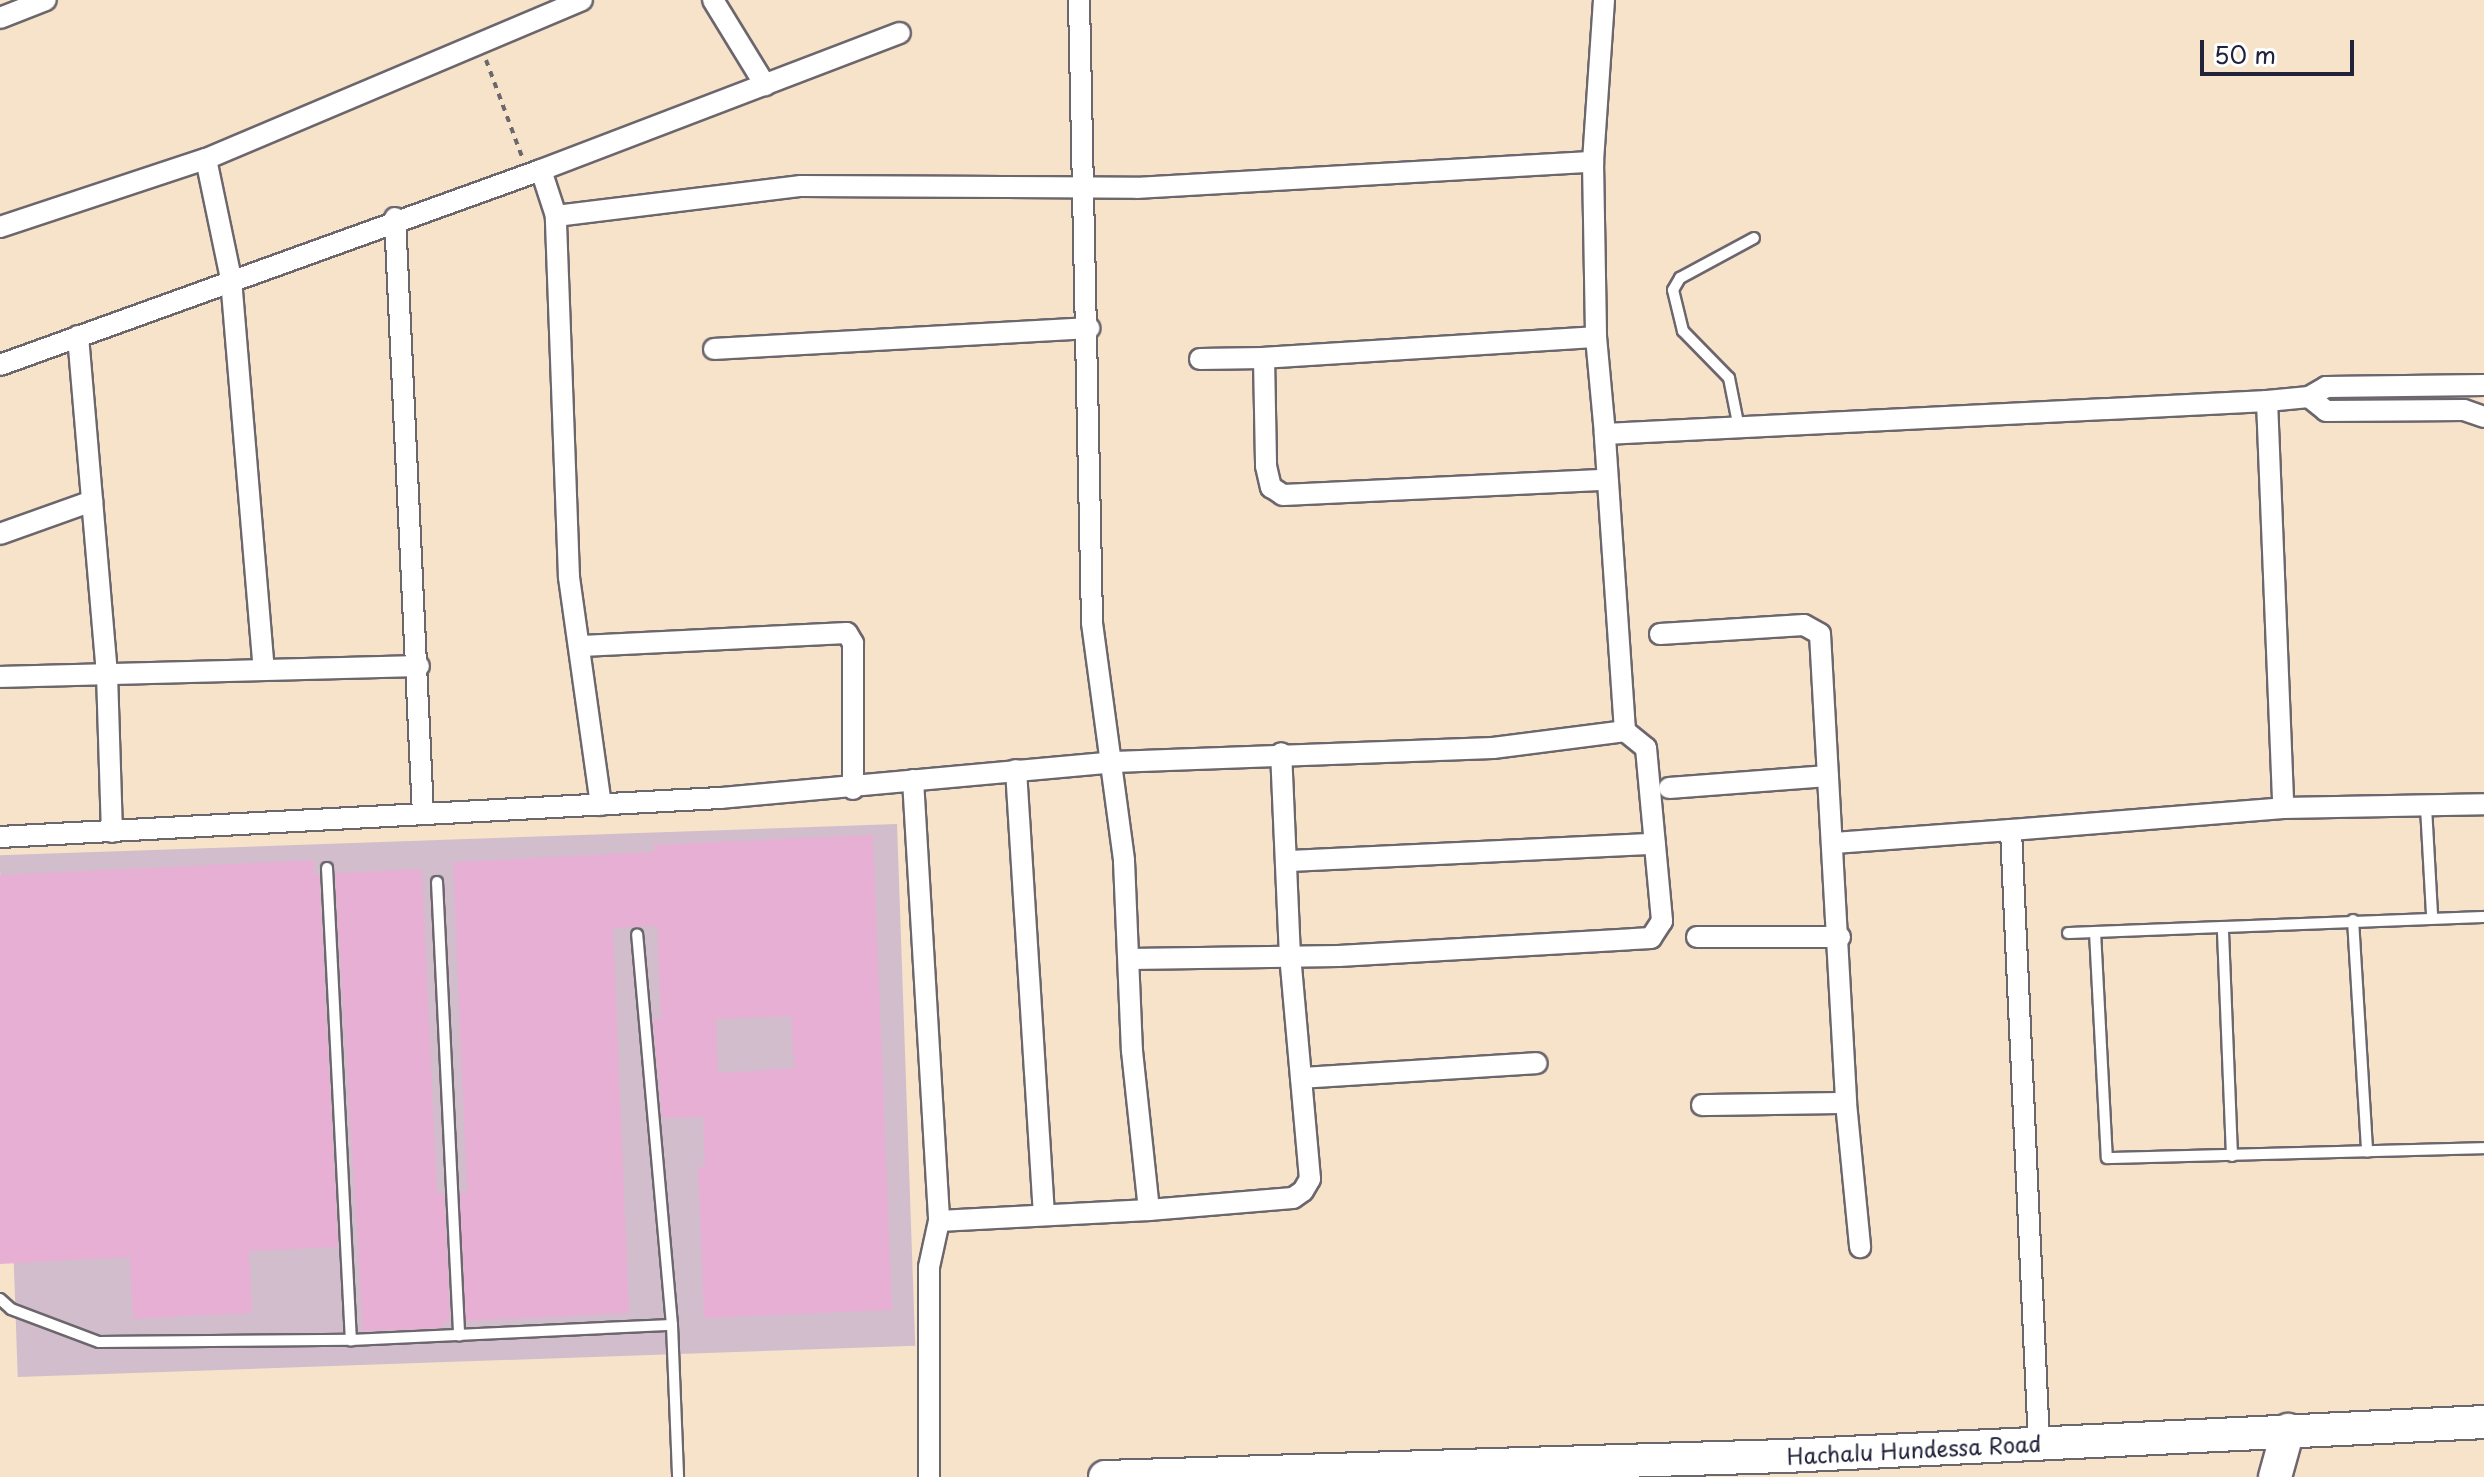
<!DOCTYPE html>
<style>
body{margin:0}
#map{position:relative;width:2484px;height:1477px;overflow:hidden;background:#f6e3ca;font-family:"Playpen Sans",sans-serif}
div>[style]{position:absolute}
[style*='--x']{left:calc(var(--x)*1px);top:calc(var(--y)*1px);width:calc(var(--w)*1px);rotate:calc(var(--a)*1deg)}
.industrial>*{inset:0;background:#d1bdcb;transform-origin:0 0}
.building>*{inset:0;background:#e8afd4}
.path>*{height:4px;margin-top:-2px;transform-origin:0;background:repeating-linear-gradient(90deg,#6c666d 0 6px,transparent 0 12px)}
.roads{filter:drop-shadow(2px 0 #6c666d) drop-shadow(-2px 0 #6c666d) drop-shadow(0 2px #6c666d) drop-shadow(0 -2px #6c666d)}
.lane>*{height:10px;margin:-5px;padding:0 5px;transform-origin:5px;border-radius:5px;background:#fff}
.street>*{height:20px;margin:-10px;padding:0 10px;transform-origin:10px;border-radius:10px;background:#fff}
.primary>*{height:32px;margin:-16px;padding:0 16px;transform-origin:16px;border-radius:16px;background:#fff}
span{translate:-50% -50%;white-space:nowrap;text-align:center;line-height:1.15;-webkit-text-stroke:6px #fff;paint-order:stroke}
.street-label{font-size:22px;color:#22223b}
.scale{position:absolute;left:2200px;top:40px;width:154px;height:36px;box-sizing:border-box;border:4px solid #22223b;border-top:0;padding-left:10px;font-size:24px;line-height:28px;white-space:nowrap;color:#22223b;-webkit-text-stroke:6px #fff;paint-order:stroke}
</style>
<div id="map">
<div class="industrial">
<i style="left:897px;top:824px;width:522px;height:898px;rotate:88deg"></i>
</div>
<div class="building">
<i style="clip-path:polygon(evenodd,873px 835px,892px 1310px,704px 1318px,698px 1167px,705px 1167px,703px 1117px,662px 1118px,653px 1019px,661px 1019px,657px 926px,613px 928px,629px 1313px,466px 1321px,460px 1192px,467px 1192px,453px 862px,654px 852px,654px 845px,873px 835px,791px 1016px,794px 1068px,718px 1073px,716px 1019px,791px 1016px)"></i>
<i style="clip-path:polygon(314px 860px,314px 874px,319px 874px,338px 1247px,249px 1251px,252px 1313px,185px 1316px,133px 1319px,130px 1257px,0 1264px,0 875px)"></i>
<i style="clip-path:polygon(422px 869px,437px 1193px,444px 1193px,450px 1321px,442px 1322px,443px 1328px,363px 1331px,335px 873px)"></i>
</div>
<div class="path">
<i style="--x:486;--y:60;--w:103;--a:69.6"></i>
</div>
<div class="roads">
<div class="lane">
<i style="--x:1739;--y:428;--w:51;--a:-101.3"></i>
<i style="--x:1729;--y:378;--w:66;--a:-134.4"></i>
<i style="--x:1683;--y:331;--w:42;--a:-103.7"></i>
<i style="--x:1673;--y:290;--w:14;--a:-60"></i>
<i style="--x:1680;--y:278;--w:84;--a:-28.4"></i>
<i style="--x:2426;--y:807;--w:109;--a:86.8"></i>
<i style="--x:327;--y:868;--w:473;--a:87.1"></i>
<i style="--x:437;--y:882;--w:454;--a:87.2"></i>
<i style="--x:2353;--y:920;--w:232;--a:86.5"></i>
<i style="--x:2095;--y:932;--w:226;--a:87"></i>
<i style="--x:2107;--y:1158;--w:377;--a:-1.5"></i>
<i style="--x:2068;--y:933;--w:155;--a:-2.2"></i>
<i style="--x:2232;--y:1156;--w:229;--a:-92.3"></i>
<i style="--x:2223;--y:927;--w:261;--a:-2.2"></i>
<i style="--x:0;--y:1299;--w:15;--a:42"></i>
<i style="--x:11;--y:1309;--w:94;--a:20.6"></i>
<i style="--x:99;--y:1342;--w:252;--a:-0.5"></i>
<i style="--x:351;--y:1340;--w:321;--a:-2.7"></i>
<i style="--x:672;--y:1325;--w:392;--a:-95.1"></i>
<i style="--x:672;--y:1325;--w:152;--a:87.7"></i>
</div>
<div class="street">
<i style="--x:713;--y:0;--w:100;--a:58.5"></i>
<i style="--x:1079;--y:0;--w:623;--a:88.8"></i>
<i style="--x:1092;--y:623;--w:240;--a:82.3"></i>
<i style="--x:1124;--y:861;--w:190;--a:87.6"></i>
<i style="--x:1132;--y:1051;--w:160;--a:83.9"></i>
<i style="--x:1604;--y:0;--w:162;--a:93.9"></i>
<i style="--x:1593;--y:162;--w:175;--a:89"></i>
<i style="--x:1596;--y:337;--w:97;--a:84.7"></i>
<i style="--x:0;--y:18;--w:49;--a:-21.4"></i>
<i style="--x:206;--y:159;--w:123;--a:78.2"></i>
<i style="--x:231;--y:279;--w:392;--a:85.2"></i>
<i style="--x:541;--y:170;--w:48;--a:71.9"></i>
<i style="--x:395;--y:218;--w:597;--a:87.31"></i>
<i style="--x:0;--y:227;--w:217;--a:-18.3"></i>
<i style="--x:206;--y:159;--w:408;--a:-22.9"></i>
<i style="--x:78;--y:336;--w:339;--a:85.1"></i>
<i style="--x:107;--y:674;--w:158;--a:88.2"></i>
<i style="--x:1596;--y:337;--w:333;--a:176.4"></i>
<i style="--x:1264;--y:358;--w:108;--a:88.9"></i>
<i style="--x:1266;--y:466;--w:22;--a:77"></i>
<i style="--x:1271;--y:487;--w:14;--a:34"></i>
<i style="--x:1283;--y:495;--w:323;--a:-2.7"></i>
<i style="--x:714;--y:349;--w:376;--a:-3.2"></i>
<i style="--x:1200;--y:359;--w:64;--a:-0.9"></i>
<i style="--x:0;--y:365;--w:575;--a:-19.82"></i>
<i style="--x:541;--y:170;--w:384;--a:-20.9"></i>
<i style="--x:2309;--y:397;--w:22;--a:39"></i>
<i style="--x:2326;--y:411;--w:138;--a:-0.4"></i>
<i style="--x:2464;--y:410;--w:21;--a:19"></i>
<i style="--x:2267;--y:401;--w:407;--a:87.7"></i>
<i style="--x:0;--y:534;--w:98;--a:-19.7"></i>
<i style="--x:1660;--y:634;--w:144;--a:-3.6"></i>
<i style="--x:1804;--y:625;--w:18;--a:29"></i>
<i style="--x:1820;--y:634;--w:470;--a:86.8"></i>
<i style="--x:1846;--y:1103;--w:145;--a:84.4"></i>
<i style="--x:582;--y:646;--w:265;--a:-2.8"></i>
<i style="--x:847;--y:633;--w:12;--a:59"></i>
<i style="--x:853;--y:643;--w:146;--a:90"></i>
<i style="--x:0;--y:677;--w:419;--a:-1.5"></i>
<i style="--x:1625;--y:731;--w:298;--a:-93.9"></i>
<i style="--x:1605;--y:434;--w:663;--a:-2.85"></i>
<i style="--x:2267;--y:401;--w:42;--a:-5.4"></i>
<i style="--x:2309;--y:397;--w:20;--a:-30"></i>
<i style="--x:2326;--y:387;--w:158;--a:-0.7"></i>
<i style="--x:1016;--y:770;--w:445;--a:86.4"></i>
<i style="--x:913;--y:780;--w:442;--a:86.6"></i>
<i style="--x:939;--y:1221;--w:47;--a:102.3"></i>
<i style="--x:929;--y:1267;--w:210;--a:90"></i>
<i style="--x:1669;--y:788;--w:159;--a:-4.3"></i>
<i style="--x:601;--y:805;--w:230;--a:-98"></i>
<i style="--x:569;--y:577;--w:361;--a:-92.1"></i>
<i style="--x:556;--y:216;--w:247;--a:-7"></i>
<i style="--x:801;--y:186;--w:336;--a:0.3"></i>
<i style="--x:1137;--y:188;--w:457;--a:-3.3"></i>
<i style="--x:0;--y:837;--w:722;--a:-3.1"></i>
<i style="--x:721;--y:798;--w:395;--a:-5.2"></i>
<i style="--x:1114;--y:762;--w:379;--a:-2.1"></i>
<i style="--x:1493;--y:748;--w:133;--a:-7.3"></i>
<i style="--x:1625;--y:731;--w:27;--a:39"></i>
<i style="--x:1646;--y:748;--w:174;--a:84.7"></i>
<i style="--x:1662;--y:921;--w:20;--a:123"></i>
<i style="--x:1651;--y:938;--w:313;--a:176.7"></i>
<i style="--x:1339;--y:956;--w:209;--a:179.2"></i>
<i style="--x:1834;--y:843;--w:177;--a:-4.2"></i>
<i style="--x:1289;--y:861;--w:366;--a:-2.7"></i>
<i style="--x:1697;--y:937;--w:143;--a:0"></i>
<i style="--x:1301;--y:1078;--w:236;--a:-3.6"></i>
<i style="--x:1702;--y:1105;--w:144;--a:-0.8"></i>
<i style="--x:939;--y:1221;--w:210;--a:-3"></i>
<i style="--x:1149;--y:1210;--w:144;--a:-4.8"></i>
<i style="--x:1293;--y:1198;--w:12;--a:-35"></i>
<i style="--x:1303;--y:1191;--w:14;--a:-60"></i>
<i style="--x:1310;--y:1179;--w:223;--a:-95.1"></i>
<i style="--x:1290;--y:957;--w:204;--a:-92.5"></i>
<i style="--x:2039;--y:1443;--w:614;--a:-92.62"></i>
<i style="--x:2011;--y:830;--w:273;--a:-4.6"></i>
<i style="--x:2283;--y:808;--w:201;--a:-1.1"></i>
</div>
<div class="primary">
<i style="--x:1105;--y:1477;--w:680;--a:-1.77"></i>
<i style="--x:1785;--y:1456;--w:700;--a:-2.78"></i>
<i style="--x:2275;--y:1477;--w:49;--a:-74.5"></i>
</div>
</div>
<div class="street-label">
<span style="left:1914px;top:1449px;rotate:-3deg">Hachalu Hundessa Road</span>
</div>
<div class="scale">50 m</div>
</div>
